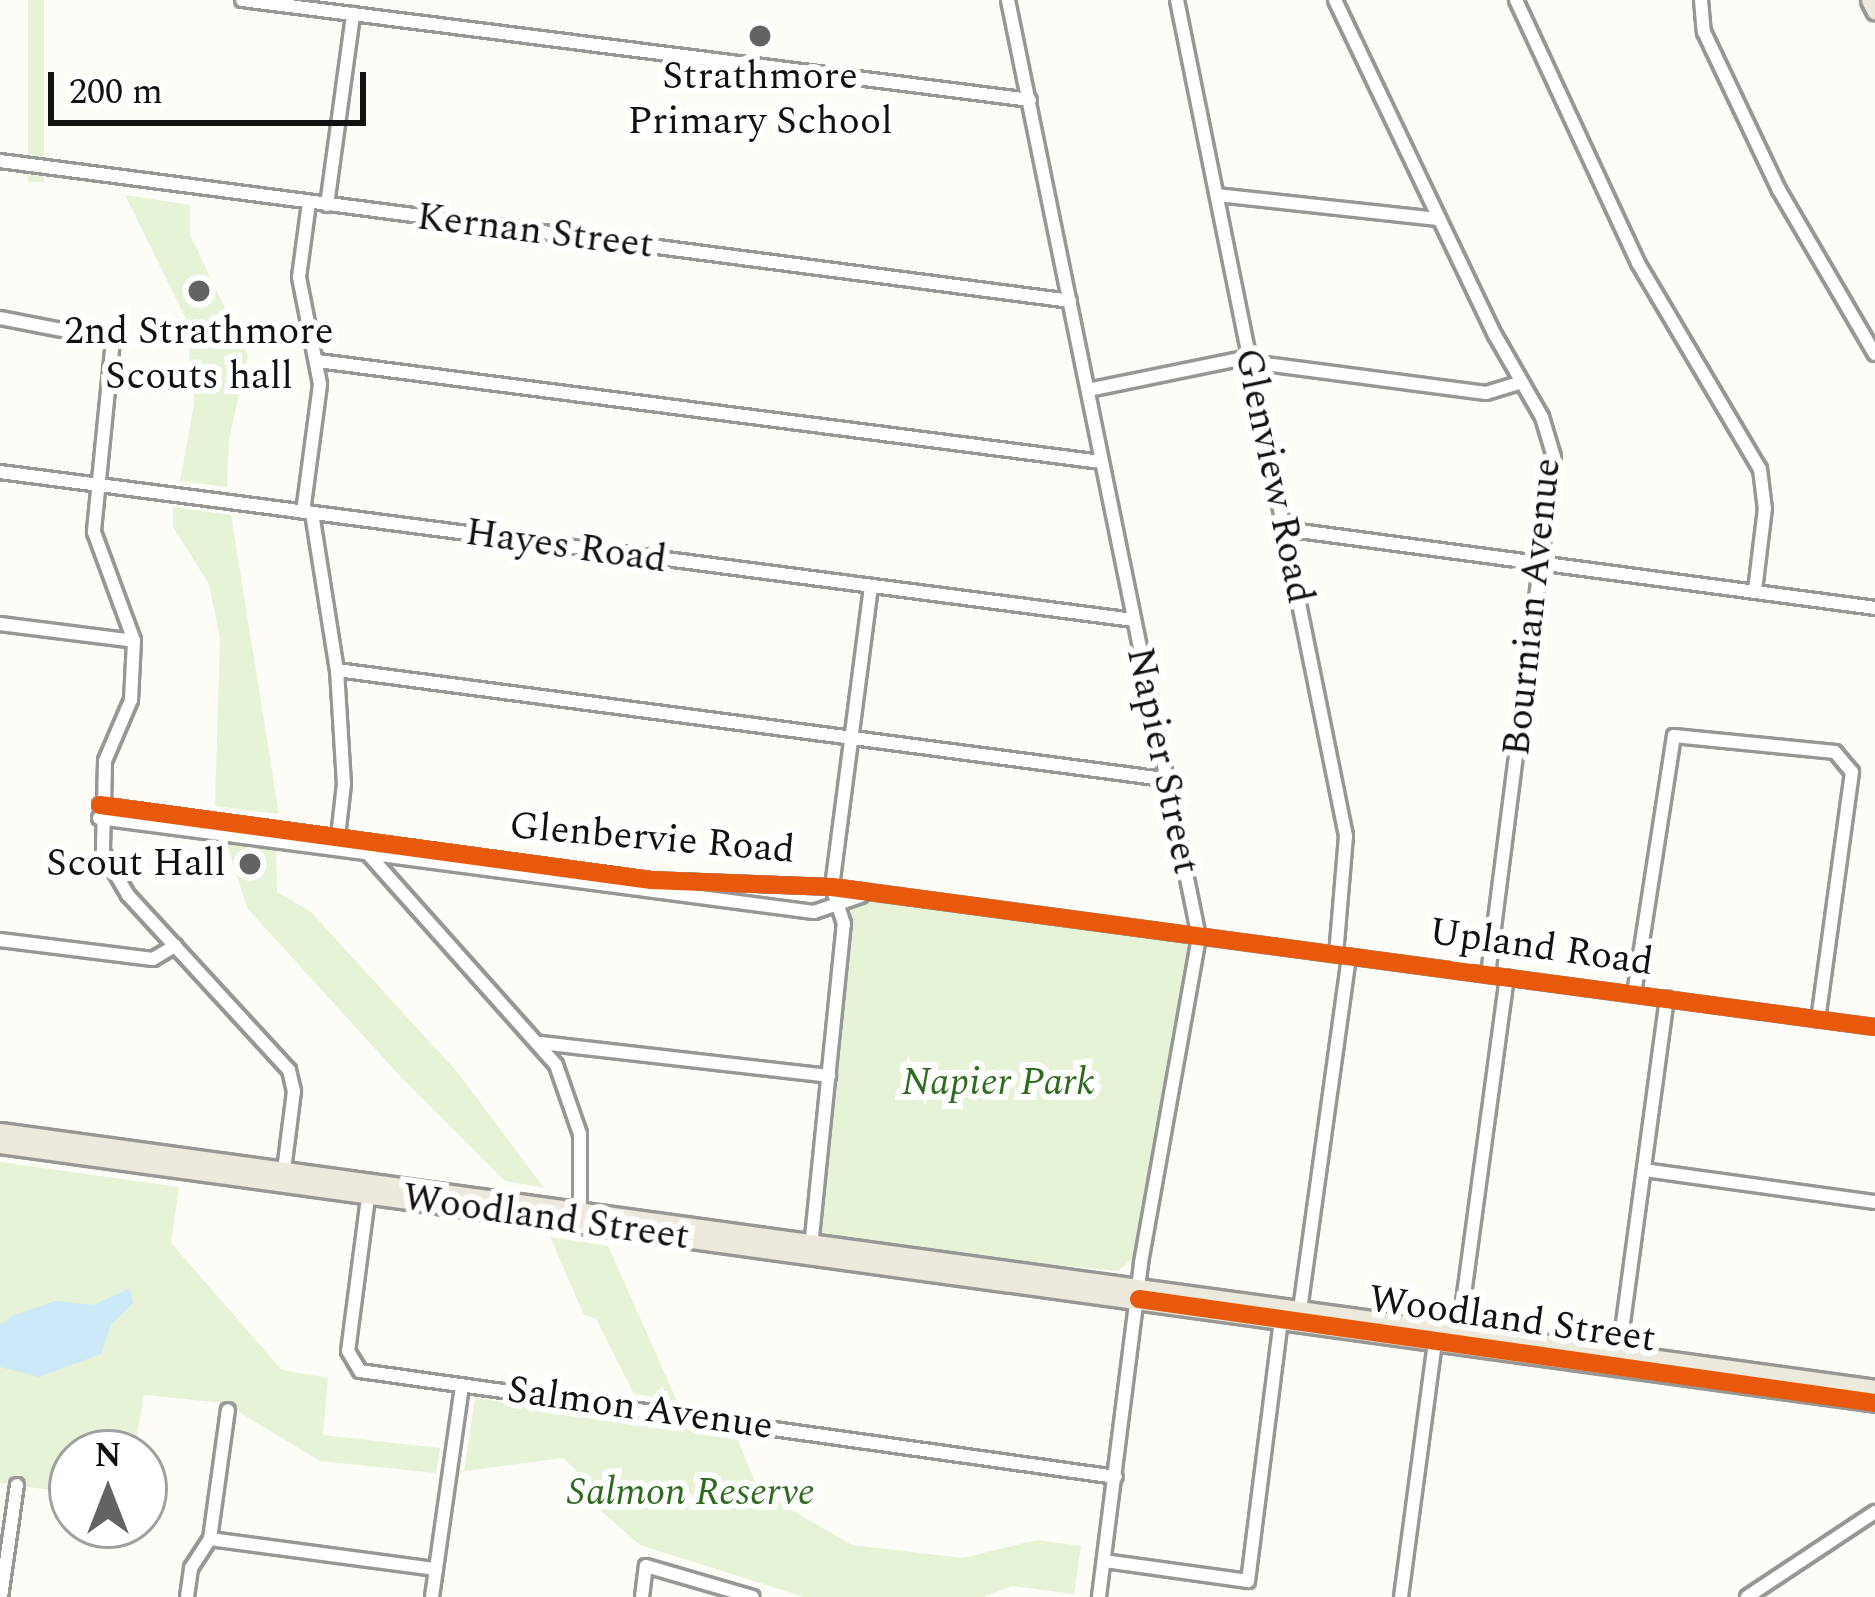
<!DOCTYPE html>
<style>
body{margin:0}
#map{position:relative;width:1875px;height:1597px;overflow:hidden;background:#fdfcf7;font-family:Spectral,serif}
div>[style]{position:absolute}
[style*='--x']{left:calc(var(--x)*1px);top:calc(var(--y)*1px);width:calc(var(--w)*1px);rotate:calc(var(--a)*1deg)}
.green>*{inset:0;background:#e7f3d7;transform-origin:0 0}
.water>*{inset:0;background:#cde8f7}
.roads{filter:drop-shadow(3px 0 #979795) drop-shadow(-3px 0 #979795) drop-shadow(0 3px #979795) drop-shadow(0 -3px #979795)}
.minor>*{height:12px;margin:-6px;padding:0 6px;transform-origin:6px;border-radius:6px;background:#fffffe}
.major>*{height:15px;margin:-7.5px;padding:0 7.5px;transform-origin:7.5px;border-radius:7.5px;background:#ede9dc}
.cycleway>*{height:18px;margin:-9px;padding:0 9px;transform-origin:9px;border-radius:9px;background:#e8590c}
.dots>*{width:33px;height:33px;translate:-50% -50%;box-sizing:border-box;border:6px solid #fff;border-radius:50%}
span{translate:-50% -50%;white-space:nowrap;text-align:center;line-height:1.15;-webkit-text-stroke:12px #fff;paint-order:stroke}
.poi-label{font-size:39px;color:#111}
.right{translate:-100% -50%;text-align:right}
.street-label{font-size:39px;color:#111}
.park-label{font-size:39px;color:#2f6b1f;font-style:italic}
.north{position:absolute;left:48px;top:1429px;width:120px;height:120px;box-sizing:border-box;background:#fff;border:3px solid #a0a0a0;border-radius:50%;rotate:0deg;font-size:33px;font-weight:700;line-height:48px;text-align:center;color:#111}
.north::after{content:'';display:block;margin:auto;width:42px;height:54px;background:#646362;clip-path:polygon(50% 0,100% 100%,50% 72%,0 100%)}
.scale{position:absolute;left:48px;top:72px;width:318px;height:54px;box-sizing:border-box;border:6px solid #111;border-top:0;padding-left:15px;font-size:36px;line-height:42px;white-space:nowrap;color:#111;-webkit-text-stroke:9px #fff;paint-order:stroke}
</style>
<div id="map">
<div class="green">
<i style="left:28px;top:0;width:16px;height:182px"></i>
<i style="clip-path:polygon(125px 195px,190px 205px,190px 235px,248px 356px,229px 439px,227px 487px,180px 481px,194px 405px,186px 319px)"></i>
<i style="clip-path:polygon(173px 507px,231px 515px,279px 814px,215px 806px,220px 638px,209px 584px,173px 527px)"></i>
<i style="clip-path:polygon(227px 844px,276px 850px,277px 892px,311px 912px,458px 1073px,544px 1188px,505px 1181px,399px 1075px,247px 908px)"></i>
<i style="clip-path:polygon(853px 898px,1199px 937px,1132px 1259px,1118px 1271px,812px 1241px)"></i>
<i style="clip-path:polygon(0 1162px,179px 1187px,171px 1243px,282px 1370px,328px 1378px,323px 1435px,440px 1448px,436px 1473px,320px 1461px,224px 1403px,144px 1395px,134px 1453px,72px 1453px,72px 1493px,0 1483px)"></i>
<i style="clip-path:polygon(550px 1237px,608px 1246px,677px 1401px,634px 1394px,596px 1319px,584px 1315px)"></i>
<i style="clip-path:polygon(475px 1398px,736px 1436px,759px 1491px,852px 1545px,963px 1558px,1037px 1540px,1081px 1546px,1074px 1594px,1012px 1586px,983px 1597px,804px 1597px,640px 1545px,572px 1486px,576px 1470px,563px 1458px,464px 1471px)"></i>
</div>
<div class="water">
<i style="clip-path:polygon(130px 1288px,133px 1303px,111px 1325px,101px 1354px,39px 1377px,0 1367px,0 1325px,12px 1316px,55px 1301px,94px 1305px)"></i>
</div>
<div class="roads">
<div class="minor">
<i style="--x:242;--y:0;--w:794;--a:7.23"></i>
<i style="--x:1008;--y:0;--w:956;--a:78.48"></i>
<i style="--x:1199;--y:937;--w:332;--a:100.1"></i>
<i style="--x:1141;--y:1264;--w:336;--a:97.2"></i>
<i style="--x:1177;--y:0;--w:853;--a:78.57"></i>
<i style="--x:1346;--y:836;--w:118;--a:94.8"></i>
<i style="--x:1335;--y:0;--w:371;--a:64.5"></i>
<i style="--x:1495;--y:335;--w:95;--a:60.2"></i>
<i style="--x:1542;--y:417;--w:42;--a:73.3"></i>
<i style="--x:1554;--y:457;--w:522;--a:97.26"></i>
<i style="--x:1516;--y:0;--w:290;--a:65.1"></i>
<i style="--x:1638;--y:263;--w:239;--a:59.4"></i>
<i style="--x:1760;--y:469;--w:39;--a:83"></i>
<i style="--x:1765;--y:508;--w:84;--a:96.9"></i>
<i style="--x:1701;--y:0;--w:32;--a:85"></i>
<i style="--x:1704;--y:32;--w:175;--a:64.6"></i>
<i style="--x:1779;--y:190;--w:190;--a:59.7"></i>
<i style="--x:0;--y:161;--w:1079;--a:7.45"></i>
<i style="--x:1217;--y:195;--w:223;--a:6.2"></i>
<i style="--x:327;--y:205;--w:193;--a:-82.2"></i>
<i style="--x:0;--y:318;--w:115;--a:11"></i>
<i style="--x:113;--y:340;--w:193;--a:95.7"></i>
<i style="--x:94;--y:532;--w:116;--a:69.8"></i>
<i style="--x:134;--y:641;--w:59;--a:92.9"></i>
<i style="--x:131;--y:700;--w:66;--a:113.1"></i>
<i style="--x:105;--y:761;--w:91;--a:91.3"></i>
<i style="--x:103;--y:852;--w:50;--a:59.8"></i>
<i style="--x:128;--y:895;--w:238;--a:47.4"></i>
<i style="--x:289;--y:1070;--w:22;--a:77"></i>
<i style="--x:294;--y:1091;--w:88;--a:97.2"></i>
<i style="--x:318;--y:361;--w:789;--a:7.35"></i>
<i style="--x:1250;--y:362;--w:238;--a:7.5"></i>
<i style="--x:1486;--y:393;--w:37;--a:-17"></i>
<i style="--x:1088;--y:390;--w:164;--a:-11.6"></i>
<i style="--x:0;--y:472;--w:1143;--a:7.44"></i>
<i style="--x:303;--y:512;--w:129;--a:-82.4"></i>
<i style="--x:320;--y:384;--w:109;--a:-101.1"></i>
<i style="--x:299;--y:277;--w:75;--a:-82.3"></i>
<i style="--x:312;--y:513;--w:159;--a:81"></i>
<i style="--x:337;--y:670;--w:114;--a:86.5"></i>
<i style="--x:344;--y:784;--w:61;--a:96.5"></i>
<i style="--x:1284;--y:529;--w:596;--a:7.61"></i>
<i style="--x:0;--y:624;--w:135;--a:7.2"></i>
<i style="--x:337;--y:670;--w:834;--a:7.51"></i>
<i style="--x:100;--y:805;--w:556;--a:7.75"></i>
<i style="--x:651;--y:880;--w:181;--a:2.2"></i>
<i style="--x:832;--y:887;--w:1052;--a:7.65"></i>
<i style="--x:99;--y:818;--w:721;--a:7.49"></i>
<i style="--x:814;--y:912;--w:50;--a:-18.8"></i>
<i style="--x:369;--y:855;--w:281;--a:48.3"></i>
<i style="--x:556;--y:1065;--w:73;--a:70.8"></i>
<i style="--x:580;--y:1134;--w:80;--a:90"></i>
<i style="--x:0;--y:940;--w:154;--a:7.1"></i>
<i style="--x:153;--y:959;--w:26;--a:-31"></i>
<i style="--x:1634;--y:994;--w:261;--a:-81.2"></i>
<i style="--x:1674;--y:736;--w:162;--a:5.7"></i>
<i style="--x:1835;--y:752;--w:26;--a:50"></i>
<i style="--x:1852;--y:772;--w:250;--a:97.8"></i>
<i style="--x:540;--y:1043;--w:291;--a:6.5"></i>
<i style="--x:1644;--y:1170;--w:233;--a:7.9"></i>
<i style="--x:369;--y:1190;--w:162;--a:97.4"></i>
<i style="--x:348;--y:1351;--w:23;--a:59"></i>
<i style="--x:360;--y:1371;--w:763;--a:7.98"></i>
<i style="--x:811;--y:1247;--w:325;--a:-84.2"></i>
<i style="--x:844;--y:924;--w:39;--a:-108"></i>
<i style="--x:832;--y:887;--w:303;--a:-82.6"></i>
<i style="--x:1299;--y:1317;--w:364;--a:-82.1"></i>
<i style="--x:1458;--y:1339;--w:365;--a:-82.3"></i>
<i style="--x:1618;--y:1360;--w:365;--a:-82.3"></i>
<i style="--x:210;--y:1539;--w:228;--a:7.6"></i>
<i style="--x:1104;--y:1561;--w:145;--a:7.9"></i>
<i style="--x:1248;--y:1581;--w:270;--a:-82.8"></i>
<i style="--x:1;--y:1597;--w:113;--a:-81.9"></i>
<i style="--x:187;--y:1597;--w:29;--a:-82"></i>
<i style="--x:191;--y:1568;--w:35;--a:-57"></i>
<i style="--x:210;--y:1539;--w:130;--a:-82.1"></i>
<i style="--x:432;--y:1597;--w:214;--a:-81.9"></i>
<i style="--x:642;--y:1597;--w:31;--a:-83"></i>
<i style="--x:646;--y:1566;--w:111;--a:16.2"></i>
<i style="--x:1401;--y:1597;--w:264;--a:-82.4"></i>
<i style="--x:1747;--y:1597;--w:154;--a:-33.6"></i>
</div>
<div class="major">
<i style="--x:1869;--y:0;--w:13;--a:63"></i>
<i style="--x:0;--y:1131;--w:1893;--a:7.8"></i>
<i style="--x:0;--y:1145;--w:1893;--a:7.83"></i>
</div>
</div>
<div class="cycleway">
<i style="--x:100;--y:805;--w:556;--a:7.75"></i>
<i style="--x:651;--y:880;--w:181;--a:2.2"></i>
<i style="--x:832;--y:887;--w:1052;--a:7.65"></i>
<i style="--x:1139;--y:1299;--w:743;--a:8.04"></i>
</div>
<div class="dots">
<i style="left:760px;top:36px;background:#646362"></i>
<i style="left:199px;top:291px;background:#646362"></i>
<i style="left:250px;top:864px;background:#646362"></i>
</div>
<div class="poi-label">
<span style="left:760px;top:100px">Strathmore<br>Primary School</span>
<span style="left:199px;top:355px">2nd Strathmore<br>Scouts hall</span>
<span class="right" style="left:226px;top:864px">Scout Hall</span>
</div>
<div class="street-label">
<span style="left:535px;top:232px;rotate:7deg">Kernan Street</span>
<span style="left:1273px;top:476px;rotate:78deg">Glenview Road</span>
<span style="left:566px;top:547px;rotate:8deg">Hayes Road</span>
<span style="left:1533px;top:607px;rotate:-84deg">Bournian Avenue</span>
<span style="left:1162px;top:761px;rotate:78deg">Napier Street</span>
<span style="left:652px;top:839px;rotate:5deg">Glenbervie Road</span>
<span style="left:1541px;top:948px;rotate:8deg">Upland Road</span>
<span style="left:546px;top:1218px;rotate:8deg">Woodland Street</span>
<span style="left:1512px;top:1320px;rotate:8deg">Woodland Street</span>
<span style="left:640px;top:1409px;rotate:8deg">Salmon Avenue</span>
</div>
<div class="park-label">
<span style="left:998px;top:1083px">Napier Park</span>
<span style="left:691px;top:1493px">Salmon Reserve</span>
</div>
<div class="north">N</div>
<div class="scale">200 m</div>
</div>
